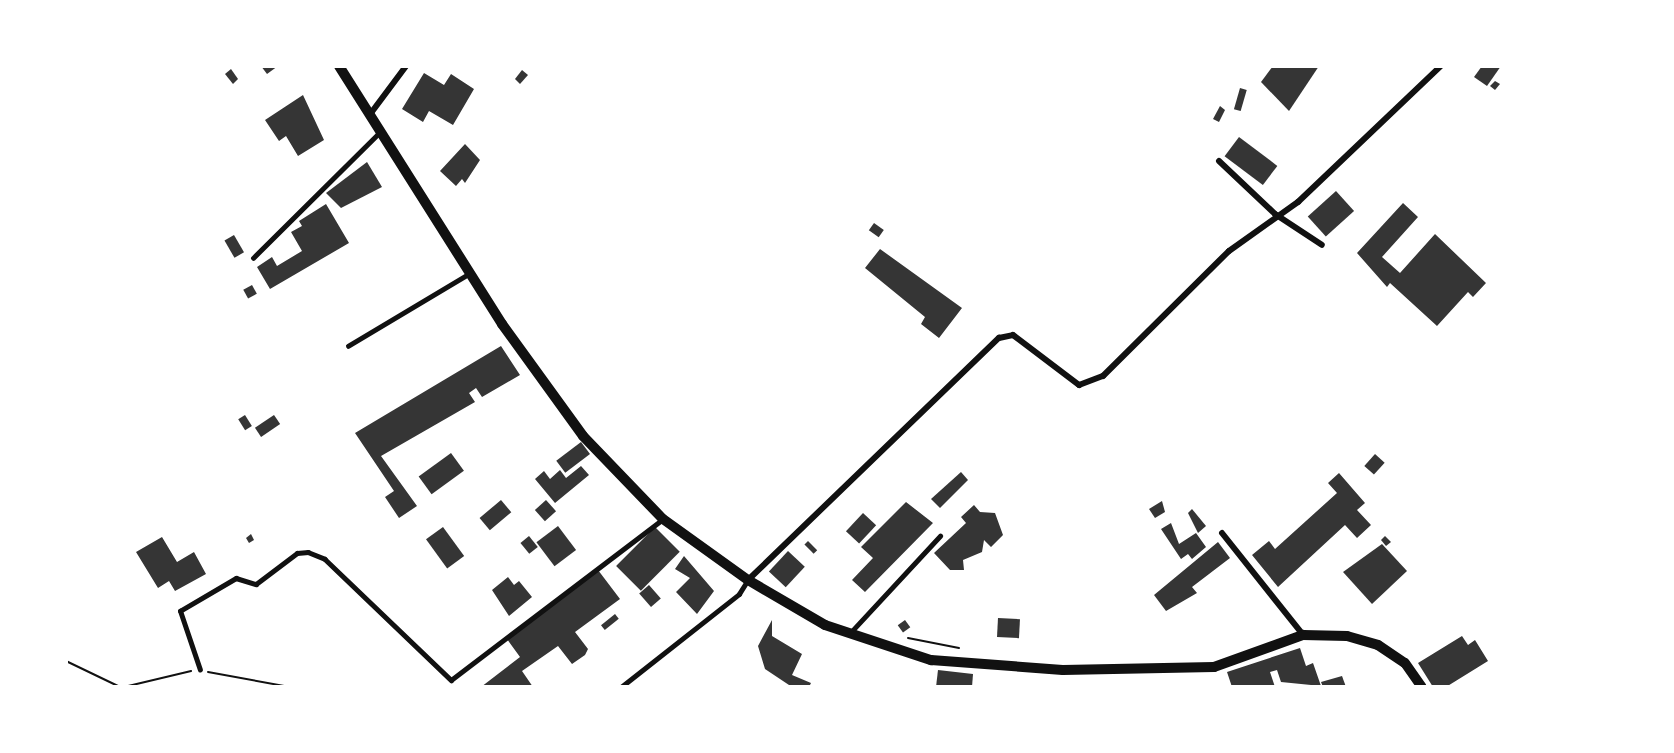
<!DOCTYPE html>
<style>
body{margin:0}
#map{position:relative;width:1674px;height:753px;overflow:hidden;background:#fff;font-family:"Titillium Web",sans-serif}
div>[style]{position:absolute}
[style*='--x']{left:calc(var(--x)*1px);top:calc(var(--y)*1px);width:calc(var(--w)*1px);rotate:calc(var(--a)*1deg)}
.building>*{inset:0;background:#353535;transform-origin:0 0}
.path>*{height:2px;margin:-1px;padding:0 1px;transform-origin:1px;border-radius:1px;background:#111}
.service>*{height:4.5px;margin:-2.25px;padding:0 2.25px;transform-origin:2.25px;border-radius:2.25px;background:#111}
.minor>*{height:6px;margin:-3px;padding:0 3px;transform-origin:3px;border-radius:3px;background:#111}
.tertiary>*{height:10px;margin:-5px;padding:0 5px;transform-origin:5px;border-radius:5px;background:#111}
span{translate:-50% -50%;white-space:nowrap;text-align:center;line-height:1.15;-webkit-text-stroke:4.5px #fff;paint-order:stroke}
.frame{position:absolute;inset:0;border:68px solid #fff;pointer-events:none}
</style>
<div id="map">
<div class="building">
<i style="clip-path:polygon(261px 66px,278px 66px,267px 74px)"></i>
<i style="clip-path:polygon(1273px 66px,1319px 66px,1289px 111px,1261px 82px)"></i>
<i style="clip-path:polygon(1482px 66px,1501px 66px,1487px 86px,1474px 77px)"></i>
<i style="clip-path:polygon(231px 69px,238px 79px,233px 84px,225px 74px)"></i>
<i style="clip-path:polygon(522px 70px,528px 75px,520px 84px,515px 79px)"></i>
<i style="clip-path:polygon(424px 73px,444px 85px,451px 74px,474px 89px,453px 125px,429px 111px,423px 122px,402px 109px)"></i>
<i style="clip-path:polygon(1495px 81px,1500px 84px,1495px 90px,1490px 86px)"></i>
<i style="left:1240px;top:88px;width:7px;height:22px;rotate:16deg"></i>
<i style="clip-path:polygon(303px 95px,324px 140px,298px 156px,286px 136px,279px 141px,265px 120px)"></i>
<i style="clip-path:polygon(1220px 106px,1225px 110px,1219px 122px,1213px 119px)"></i>
<i style="left:1239px;top:137px;width:48px;height:24px;rotate:37deg"></i>
<i style="clip-path:polygon(465px 144px,480px 160px,465px 183px,462px 179px,456px 186px,440px 171px)"></i>
<i style="clip-path:polygon(367px 162px,382px 187px,341px 208px,326px 193px)"></i>
<i style="left:1336px;top:191px;width:27px;height:38px;rotate:48deg"></i>
<i style="clip-path:polygon(1403px 203px,1418px 217px,1382px 257px,1400px 273px,1435px 234px,1486px 283px,1473px 297px,1468px 292px,1437px 326px,1390px 283px,1387px 287px,1357px 253px)"></i>
<i style="clip-path:polygon(326px 204px,349px 243px,270px 289px,257px 267px,272px 257px,277px 266px,302px 251px,291px 232px,302px 226px,299px 221px)"></i>
<i style="left:874px;top:223px;width:12px;height:9px;rotate:35deg"></i>
<i style="left:234px;top:235px;width:20px;height:11px;rotate:60deg"></i>
<i style="clip-path:polygon(880px 249px,962px 308px,939px 338px,921px 324px,925px 317px,865px 268px)"></i>
<i style="left:252px;top:285px;width:10px;height:10px;rotate:61deg"></i>
<i style="clip-path:polygon(501px 346px,520px 375px,482px 397px,476px 388px,469px 393px,475px 402px,381px 456px,417px 506px,399px 518px,385px 497px,394px 491px,355px 433px)"></i>
<i style="left:245px;top:415px;width:13px;height:8px;rotate:58deg"></i>
<i style="left:274px;top:415px;width:11px;height:23px;rotate:56deg"></i>
<i style="left:581px;top:442px;width:15px;height:31px;rotate:53deg"></i>
<i style="left:451px;top:453px;width:22px;height:40px;rotate:54deg"></i>
<i style="left:1375px;top:454px;width:13px;height:16px;rotate:42deg"></i>
<i style="clip-path:polygon(581px 466px,589px 475px,555px 503px,535px 479px,544px 471px,550px 479px,560px 470px,566px 478px)"></i>
<i style="clip-path:polygon(961px 472px,968px 480px,940px 508px,931px 499px)"></i>
<i style="clip-path:polygon(1339px 473px,1365px 503px,1357px 510px,1371px 525px,1357px 538px,1345px 525px,1278px 587px,1252px 555px,1269px 541px,1275px 549px,1337px 493px,1328px 483px)"></i>
<i style="left:501px;top:500px;width:16px;height:28px;rotate:50deg"></i>
<i style="left:546px;top:500px;width:15px;height:15px;rotate:48deg"></i>
<i style="clip-path:polygon(1162px 501px,1165px 512px,1155px 518px,1149px 509px)"></i>
<i style="clip-path:polygon(906px 502px,933px 523px,865px 592px,852px 580px,873px 558px,861px 547px)"></i>
<i style="clip-path:polygon(974px 505px,980px 512px,995px 513px,1003px 535px,991px 547px,984px 540px,982px 552px,963px 560px,964px 570px,950px 570px,934px 553px,966px 523px,961px 517px)"></i>
<i style="clip-path:polygon(1192px 509px,1206px 526px,1198px 533px,1188px 513px)"></i>
<i style="left:863px;top:513px;width:18px;height:25px;rotate:43deg"></i>
<i style="clip-path:polygon(1171px 523px,1179px 544px,1196px 533px,1206px 547px,1192px 559px,1188px 554px,1181px 559px,1161px 529px)"></i>
<i style="left:558px;top:526px;width:30px;height:27px;rotate:53deg"></i>
<i style="left:443px;top:527px;width:36px;height:21px;rotate:54deg"></i>
<i style="left:655px;top:527px;width:35px;height:55px;rotate:45deg"></i>
<i style="clip-path:polygon(251px 534px,254px 540px,249px 543px,246px 538px)"></i>
<i style="left:529px;top:536px;width:14px;height:11px;rotate:51deg"></i>
<i style="clip-path:polygon(1385px 536px,1391px 542px,1386px 546px,1381px 540px)"></i>
<i style="clip-path:polygon(162px 537px,177px 562px,194px 552px,206px 574px,175px 591px,169px 581px,158px 588px,136px 552px)"></i>
<i style="left:808px;top:541px;width:13px;height:5px;rotate:45deg"></i>
<i style="clip-path:polygon(1218px 542px,1230px 558px,1192px 587px,1197px 593px,1166px 611px,1154px 595px)"></i>
<i style="clip-path:polygon(1382px 544px,1407px 571px,1372px 604px,1343px 572px)"></i>
<i style="left:788px;top:551px;width:23px;height:28px;rotate:43deg"></i>
<i style="clip-path:polygon(684px 556px,714px 591px,697px 614px,676px 592px,690px 578px,675px 569px)"></i>
<i style="clip-path:polygon(598px 570px,620px 599px,575px 632px,588px 649px,585px 655px,572px 664px,558px 646px,522px 671px,533px 687px,481px 687px,520px 657px,507px 639px)"></i>
<i style="clip-path:polygon(508px 577px,514px 585px,519px 581px,532px 597px,509px 616px,492px 590px)"></i>
<i style="left:649px;top:585px;width:18px;height:13px;rotate:49deg"></i>
<i style="left:615px;top:614px;width:6px;height:18px;rotate:51deg"></i>
<i style="left:998px;top:618px;width:22px;height:19px;rotate:3deg"></i>
<i style="clip-path:polygon(772px 620px,772px 636px,802px 654px,792px 675px,811px 683px,809px 687px,792px 687px,765px 669px,758px 646px)"></i>
<i style="left:905px;top:620px;width:9px;height:9px;rotate:54deg"></i>
<i style="clip-path:polygon(1462px 636px,1468px 645px,1475px 640px,1488px 661px,1446px 687px,1433px 687px,1418px 663px)"></i>
<i style="clip-path:polygon(1300px 648px,1306px 666px,1313px 663px,1321px 686px,1281px 682px,1277px 670px,1270px 672px,1275px 687px,1232px 687px,1227px 672px)"></i>
<i style="clip-path:polygon(938px 670px,973px 674px,972px 687px,936px 687px)"></i>
<i style="clip-path:polygon(1342px 676px,1346px 687px,1323px 687px,1321px 682px)"></i>
</div>
<div class="path">
<i style="--x:908;--y:638;--w:52;--a:11.1"></i>
<i style="--x:66;--y:661;--w:60;--a:25.7"></i>
<i style="--x:208;--y:672;--w:83;--a:10.4"></i>
<i style="--x:124;--y:687;--w:69;--a:-13.4"></i>
</div>
<div class="service">
<i style="--x:253;--y:258;--w:179;--a:-44.8"></i>
<i style="--x:348;--y:346;--w:142;--a:-30.9"></i>
<i style="--x:851;--y:632;--w:131;--a:-47.2"></i>
<i style="--x:200;--y:670;--w:62;--a:-108.7"></i>
<i style="--x:180;--y:611;--w:65;--a:-30.5"></i>
<i style="--x:236;--y:578;--w:21;--a:17"></i>
<i style="--x:256;--y:584;--w:51;--a:-37.1"></i>
<i style="--x:297;--y:553;--w:11;--a:-5"></i>
<i style="--x:308;--y:552;--w:18;--a:22"></i>
<i style="--x:325;--y:559;--w:175;--a:43.8"></i>
<i style="--x:451;--y:680;--w:266;--a:-37.2"></i>
<i style="--x:621;--y:687;--w:150;--a:-38.2"></i>
<i style="--x:739;--y:594;--w:15;--a:-58"></i>
</div>
<div class="minor">
<i style="--x:371;--y:113;--w:59;--a:-53.3"></i>
<i style="--x:1219;--y:161;--w:77;--a:43.4"></i>
<i style="--x:1275;--y:214;--w:56;--a:33.4"></i>
<i style="--x:1222;--y:533;--w:130;--a:51.5"></i>
<i style="--x:748;--y:580;--w:349;--a:-44"></i>
<i style="--x:999;--y:338;--w:14;--a:-12"></i>
<i style="--x:1013;--y:335;--w:83;--a:37.1"></i>
<i style="--x:1079;--y:385;--w:26;--a:-21"></i>
<i style="--x:1103;--y:376;--w:177;--a:-44.8"></i>
<i style="--x:1229;--y:251;--w:85;--a:-35.4"></i>
<i style="--x:1298;--y:202;--w:197;--a:-43.6"></i>
</div>
<div class="tertiary">
<i style="--x:339;--y:66;--w:305;--a:57.7"></i>
<i style="--x:502;--y:324;--w:138;--a:54.1"></i>
<i style="--x:583;--y:436;--w:115;--a:46.1"></i>
<i style="--x:663;--y:519;--w:105;--a:35.7"></i>
<i style="--x:748;--y:580;--w:89;--a:30.3"></i>
<i style="--x:825;--y:625;--w:112;--a:18.3"></i>
<i style="--x:931;--y:660;--w:132;--a:4.3"></i>
<i style="--x:1063;--y:670;--w:151;--a:-1.1"></i>
<i style="--x:1214;--y:667;--w:95;--a:-19.8"></i>
<i style="--x:1303;--y:635;--w:44;--a:1.3"></i>
<i style="--x:1347;--y:636;--w:32;--a:16"></i>
<i style="--x:1378;--y:645;--w:32;--a:34"></i>
<i style="--x:1405;--y:663;--w:29;--a:55"></i>
</div>
<div class="frame"></div>
</div>
